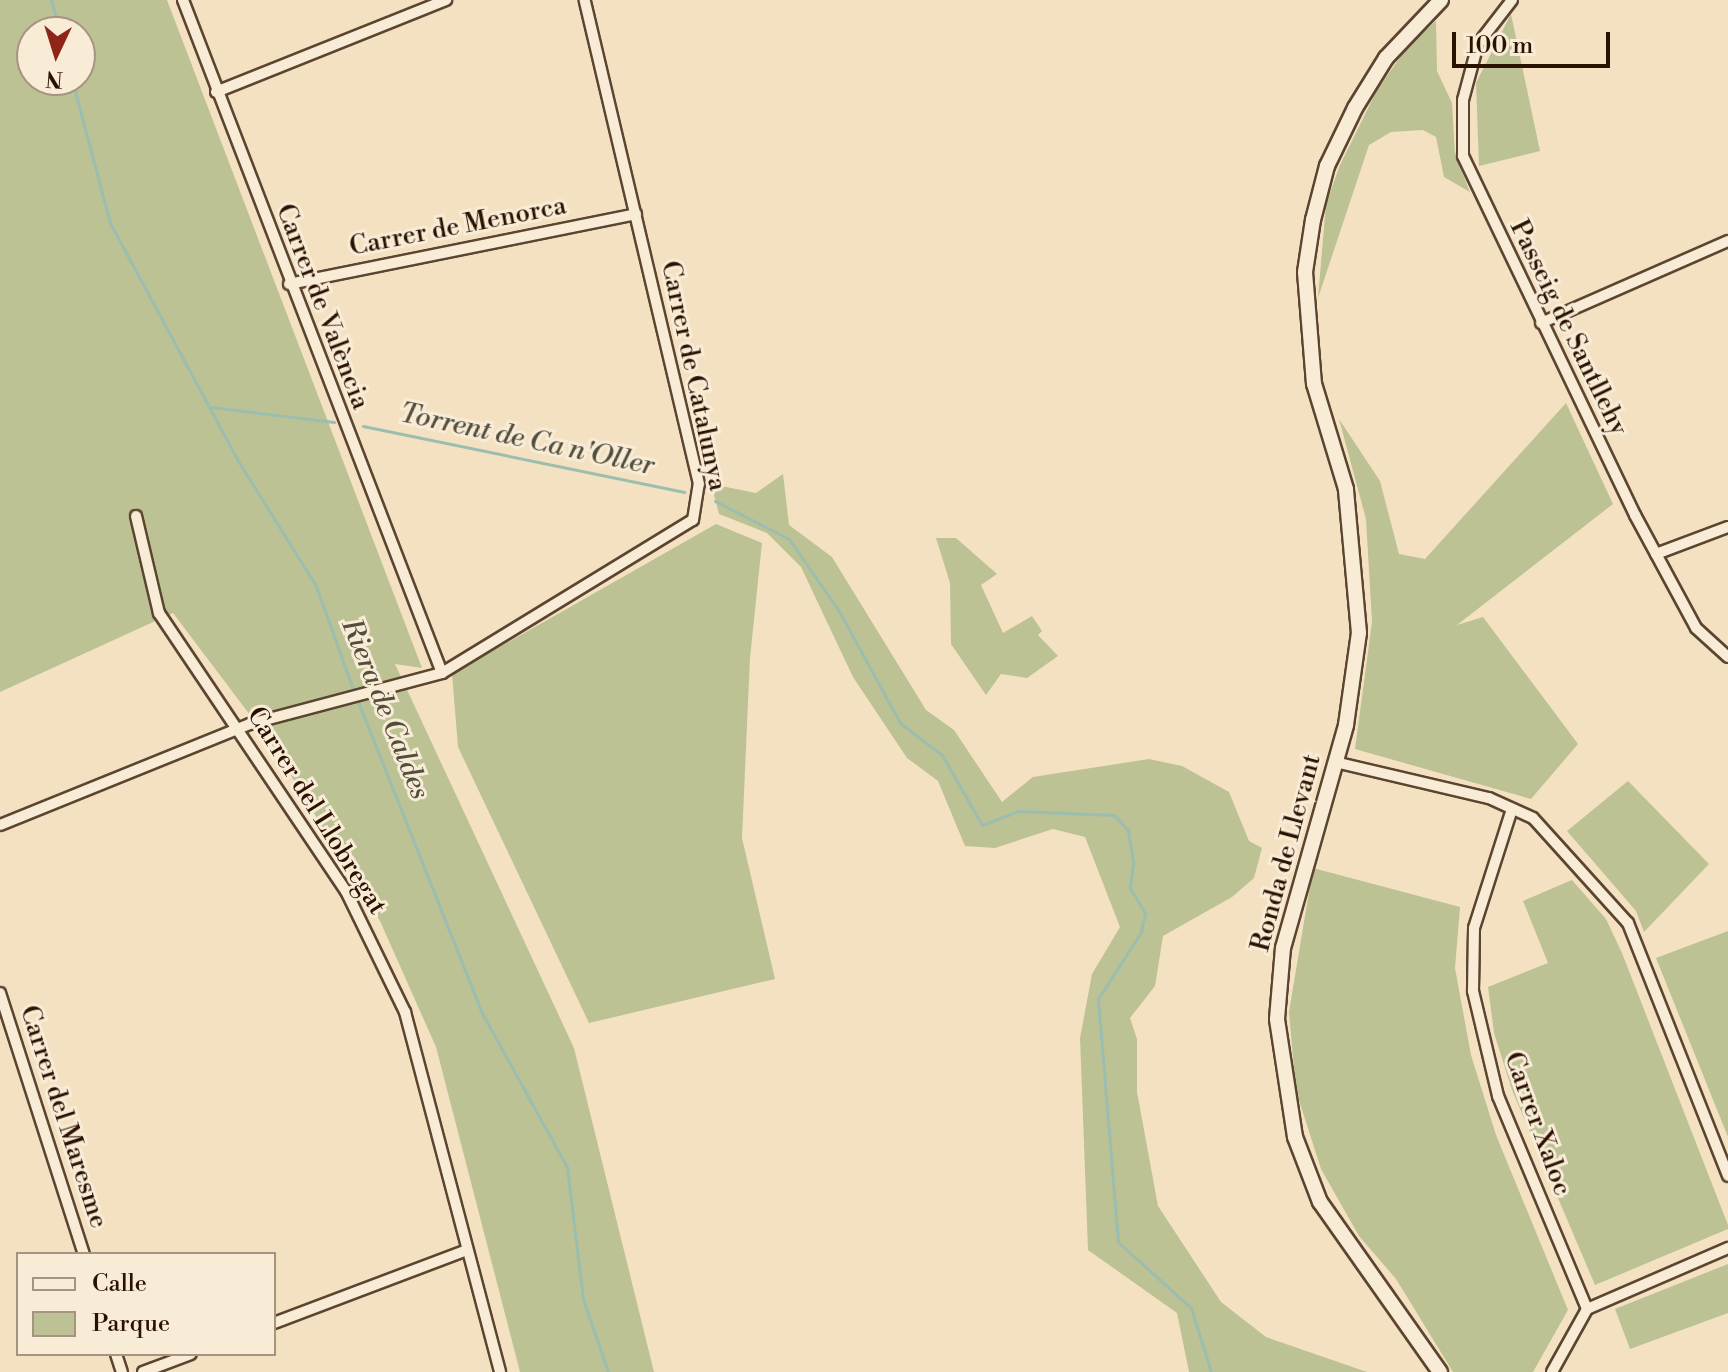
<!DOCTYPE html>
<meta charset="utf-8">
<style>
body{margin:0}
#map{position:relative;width:1728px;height:1372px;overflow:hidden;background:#f4e1c2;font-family:"Libre Bodoni",serif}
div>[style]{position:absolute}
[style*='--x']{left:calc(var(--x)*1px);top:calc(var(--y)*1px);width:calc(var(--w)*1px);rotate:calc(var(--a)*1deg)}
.green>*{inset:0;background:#bcc293}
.stream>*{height:3px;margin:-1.5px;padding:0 1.5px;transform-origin:1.5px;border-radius:1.5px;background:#9cbeaf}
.roads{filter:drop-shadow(2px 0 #5c4530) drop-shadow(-2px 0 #5c4530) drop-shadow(0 2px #5c4530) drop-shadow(0 -2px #5c4530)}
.street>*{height:10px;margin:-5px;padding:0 5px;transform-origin:5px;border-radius:5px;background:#f8ecd7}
.secondary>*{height:14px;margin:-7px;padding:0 7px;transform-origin:7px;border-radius:7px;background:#f8ecd7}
span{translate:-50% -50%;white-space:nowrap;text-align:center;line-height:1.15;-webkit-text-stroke:6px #f8ecd7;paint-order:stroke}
.street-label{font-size:26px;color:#2a1100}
.water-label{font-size:28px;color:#524e3d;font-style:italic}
.legend{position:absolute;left:16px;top:1252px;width:260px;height:104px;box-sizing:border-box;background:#f8ecd7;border:2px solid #a69481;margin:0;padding:10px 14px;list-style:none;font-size:24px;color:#2a1100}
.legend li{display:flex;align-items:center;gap:16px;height:40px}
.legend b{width:40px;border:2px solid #a69481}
.north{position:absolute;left:16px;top:16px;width:80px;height:80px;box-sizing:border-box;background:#f8ecd7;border:2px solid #a69481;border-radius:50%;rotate:184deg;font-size:22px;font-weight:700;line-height:32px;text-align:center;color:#2a1100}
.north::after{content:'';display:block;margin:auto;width:28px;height:36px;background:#8f2418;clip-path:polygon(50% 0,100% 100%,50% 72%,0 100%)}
.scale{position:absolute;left:1452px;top:32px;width:158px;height:36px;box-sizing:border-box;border:4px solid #2a1100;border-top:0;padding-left:10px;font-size:24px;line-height:28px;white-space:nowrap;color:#2a1100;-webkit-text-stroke:6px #f8ecd7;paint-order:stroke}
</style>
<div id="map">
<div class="green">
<i style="clip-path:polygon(evenodd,0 0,167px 0,422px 668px,395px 664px,574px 1048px,654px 1372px,520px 1372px,436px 1047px,380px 921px,271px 743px,173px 613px,0 692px,0 0,32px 32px,80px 32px,80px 80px,32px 80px,32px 32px)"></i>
<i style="clip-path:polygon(1511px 14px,1540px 151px,1479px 166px,1476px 83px)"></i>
<i style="clip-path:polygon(1436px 21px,1437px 71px,1452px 103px,1455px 155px,1470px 192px,1444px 177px,1436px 137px,1423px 130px,1391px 132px,1369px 145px,1318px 298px,1326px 204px,1340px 165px,1377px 90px,1406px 49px)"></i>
<i style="clip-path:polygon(1566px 403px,1613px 504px,1457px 625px,1483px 617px,1578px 744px,1531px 799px,1355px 749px,1372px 622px,1366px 519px,1339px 419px,1380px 481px,1399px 554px,1425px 559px)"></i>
<i style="clip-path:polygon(783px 474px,789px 525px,832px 557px,926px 710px,954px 730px,1002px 802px,1033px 777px,1149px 759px,1182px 766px,1229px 792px,1249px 841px,1262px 848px,1254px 878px,1232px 897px,1163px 936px,1155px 986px,1130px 1018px,1137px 1039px,1137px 1092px,1158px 1206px,1221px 1302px,1266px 1337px,1367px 1372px,1189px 1372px,1177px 1313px,1088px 1250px,1080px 1038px,1092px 974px,1120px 927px,1085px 837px,1053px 829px,995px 848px,965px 846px,938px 781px,907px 758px,853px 677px,801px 567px,767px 533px,719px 514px,711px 484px,756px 493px)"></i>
<i style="clip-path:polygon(716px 524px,762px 543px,750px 658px,742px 838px,775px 979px,589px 1023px,458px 747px,452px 674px)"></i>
<i style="clip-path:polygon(936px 538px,956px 538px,997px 574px,981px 585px,1003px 633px,1032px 616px,1042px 631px,1038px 635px,1058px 656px,1027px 678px,1001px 674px,986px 695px,951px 644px,950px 583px)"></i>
<i style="clip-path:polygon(1628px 781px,1709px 864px,1644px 932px,1636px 911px,1567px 831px)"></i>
<i style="clip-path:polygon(1313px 868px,1460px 907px,1455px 968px,1471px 1055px,1496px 1135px,1568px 1310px,1533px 1372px,1453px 1372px,1396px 1279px,1359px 1236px,1321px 1169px,1296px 1091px,1289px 1012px)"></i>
<i style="clip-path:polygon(1572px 880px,1606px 919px,1622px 953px,1728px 1225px,1728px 1229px,1595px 1285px,1512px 1090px,1494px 1033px,1488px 987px,1548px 963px,1523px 901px)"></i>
<i style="clip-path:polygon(1728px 931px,1728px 1137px,1656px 958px)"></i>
<i style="clip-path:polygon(1728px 1264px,1728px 1313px,1630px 1349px,1615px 1309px)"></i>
</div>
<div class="stream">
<i style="--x:51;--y:0;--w:33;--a:74"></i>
<i style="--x:72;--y:80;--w:148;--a:75.1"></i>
<i style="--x:110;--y:223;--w:268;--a:61.7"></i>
<i style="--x:237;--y:459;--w:150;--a:58.1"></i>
<i style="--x:316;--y:586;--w:113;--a:70.3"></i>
<i style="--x:211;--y:407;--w:124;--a:7"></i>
<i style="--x:363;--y:426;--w:328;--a:11.6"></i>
<i style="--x:715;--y:501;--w:83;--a:27.2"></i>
<i style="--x:789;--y:539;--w:88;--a:55.2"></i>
<i style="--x:839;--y:611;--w:128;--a:61.4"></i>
<i style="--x:900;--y:723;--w:53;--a:37.3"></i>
<i style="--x:942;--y:755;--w:81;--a:60.3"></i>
<i style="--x:982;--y:825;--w:39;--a:-21"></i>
<i style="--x:1018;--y:811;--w:96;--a:2.4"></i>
<i style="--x:1114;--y:815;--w:21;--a:47"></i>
<i style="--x:1128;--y:830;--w:33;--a:81"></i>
<i style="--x:1133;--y:863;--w:25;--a:97"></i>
<i style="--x:1130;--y:888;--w:29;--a:59"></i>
<i style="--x:1145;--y:913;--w:19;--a:102"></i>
<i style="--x:1141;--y:932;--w:80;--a:122.7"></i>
<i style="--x:1098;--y:999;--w:244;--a:85.3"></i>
<i style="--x:1118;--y:1242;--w:98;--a:42.1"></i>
<i style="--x:1191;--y:1308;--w:67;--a:72.6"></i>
<i style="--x:357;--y:699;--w:340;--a:68.3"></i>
<i style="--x:483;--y:1015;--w:174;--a:61.1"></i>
<i style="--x:567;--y:1167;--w:133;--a:83.1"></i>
<i style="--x:583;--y:1299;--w:77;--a:71.1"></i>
</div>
<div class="roads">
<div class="street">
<i style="--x:183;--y:0;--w:721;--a:68.95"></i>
<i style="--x:1512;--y:0;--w:56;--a:127.7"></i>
<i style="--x:1478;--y:44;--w:58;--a:105"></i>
<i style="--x:1463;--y:100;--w:56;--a:90"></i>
<i style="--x:1463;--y:156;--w:398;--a:64.4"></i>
<i style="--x:1635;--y:515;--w:128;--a:61.6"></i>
<i style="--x:1696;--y:628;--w:43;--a:42.2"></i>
<i style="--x:216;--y:92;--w:248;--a:-21.8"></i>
<i style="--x:289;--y:284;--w:354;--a:-11.4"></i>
<i style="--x:1541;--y:323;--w:204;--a:-23.7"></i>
<i style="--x:136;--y:516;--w:100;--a:76.7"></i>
<i style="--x:159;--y:613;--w:335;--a:56.1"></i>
<i style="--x:346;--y:891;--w:135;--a:64"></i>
<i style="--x:405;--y:1012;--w:372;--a:75.2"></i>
<i style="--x:1656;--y:554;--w:77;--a:-20.6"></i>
<i style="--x:1335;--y:762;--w:158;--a:13.2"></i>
<i style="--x:1489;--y:798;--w:48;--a:24.4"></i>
<i style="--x:1533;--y:818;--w:142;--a:47.9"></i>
<i style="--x:1628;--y:923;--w:272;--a:68.4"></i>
<i style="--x:1512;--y:809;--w:125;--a:107.7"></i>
<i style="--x:1474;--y:928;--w:63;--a:90.9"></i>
<i style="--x:1473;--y:991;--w:108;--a:76.6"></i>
<i style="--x:1498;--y:1096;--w:231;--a:67.3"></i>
<i style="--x:0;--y:825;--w:270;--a:-22"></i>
<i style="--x:250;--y:724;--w:199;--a:-14.9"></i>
<i style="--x:442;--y:673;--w:294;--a:-31.4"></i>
<i style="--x:693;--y:520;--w:36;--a:-81"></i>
<i style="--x:699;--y:484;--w:497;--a:-103.3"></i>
<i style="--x:0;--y:993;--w:274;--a:72.2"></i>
<i style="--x:274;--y:1323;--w:206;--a:-20.7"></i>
<i style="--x:116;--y:1354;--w:19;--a:72"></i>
<i style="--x:143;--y:1372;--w:51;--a:-20.6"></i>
<i style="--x:1552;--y:1372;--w:72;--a:-60.9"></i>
<i style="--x:1587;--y:1309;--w:154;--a:-23.4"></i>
</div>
<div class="secondary">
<i style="--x:1440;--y:1372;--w:208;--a:-125.2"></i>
<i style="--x:1320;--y:1202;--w:70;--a:-111"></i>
<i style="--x:1295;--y:1137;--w:119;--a:-98.7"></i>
<i style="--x:1277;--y:1019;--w:71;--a:-85.2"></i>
<i style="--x:1283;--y:948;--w:232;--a:-74.2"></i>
<i style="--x:1346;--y:725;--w:93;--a:-82"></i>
<i style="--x:1359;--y:633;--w:145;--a:-95.2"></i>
<i style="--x:1346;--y:489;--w:110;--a:-106.9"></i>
<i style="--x:1314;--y:384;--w:112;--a:-94.6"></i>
<i style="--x:1305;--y:272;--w:53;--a:-81.3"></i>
<i style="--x:1313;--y:220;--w:56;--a:-75.5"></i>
<i style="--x:1327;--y:166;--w:64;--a:-64.2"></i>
<i style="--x:1355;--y:108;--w:59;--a:-58.2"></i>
<i style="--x:1386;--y:58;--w:80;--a:-46.5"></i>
</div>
</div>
<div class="street-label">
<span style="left:458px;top:227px;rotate:-11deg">Carrer de Menorca</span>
<span style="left:322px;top:307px;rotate:69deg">Carrer de València</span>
<span style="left:1568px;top:328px;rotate:64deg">Passeig de Santllehy</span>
<span style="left:693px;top:376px;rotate:78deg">Carrer de Catalunya</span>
<span style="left:316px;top:811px;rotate:58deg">Carrer del Llobregat</span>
<span style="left:1287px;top:853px;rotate:-75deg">Ronda de Llevant</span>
<span style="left:63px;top:1117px;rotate:72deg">Carrer del Maresme</span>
<span style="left:1537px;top:1124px;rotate:70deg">Carrer Xaloc</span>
</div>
<div class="water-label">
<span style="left:527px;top:440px;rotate:12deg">Torrent de Ca n'Oller</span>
<span style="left:385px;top:709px;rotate:68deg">Riera de Caldes</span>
</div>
<ul class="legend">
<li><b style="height:10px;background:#f8ecd7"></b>Calle</li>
<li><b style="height:22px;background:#bcc293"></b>Parque</li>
</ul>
<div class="north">N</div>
<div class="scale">100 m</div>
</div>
